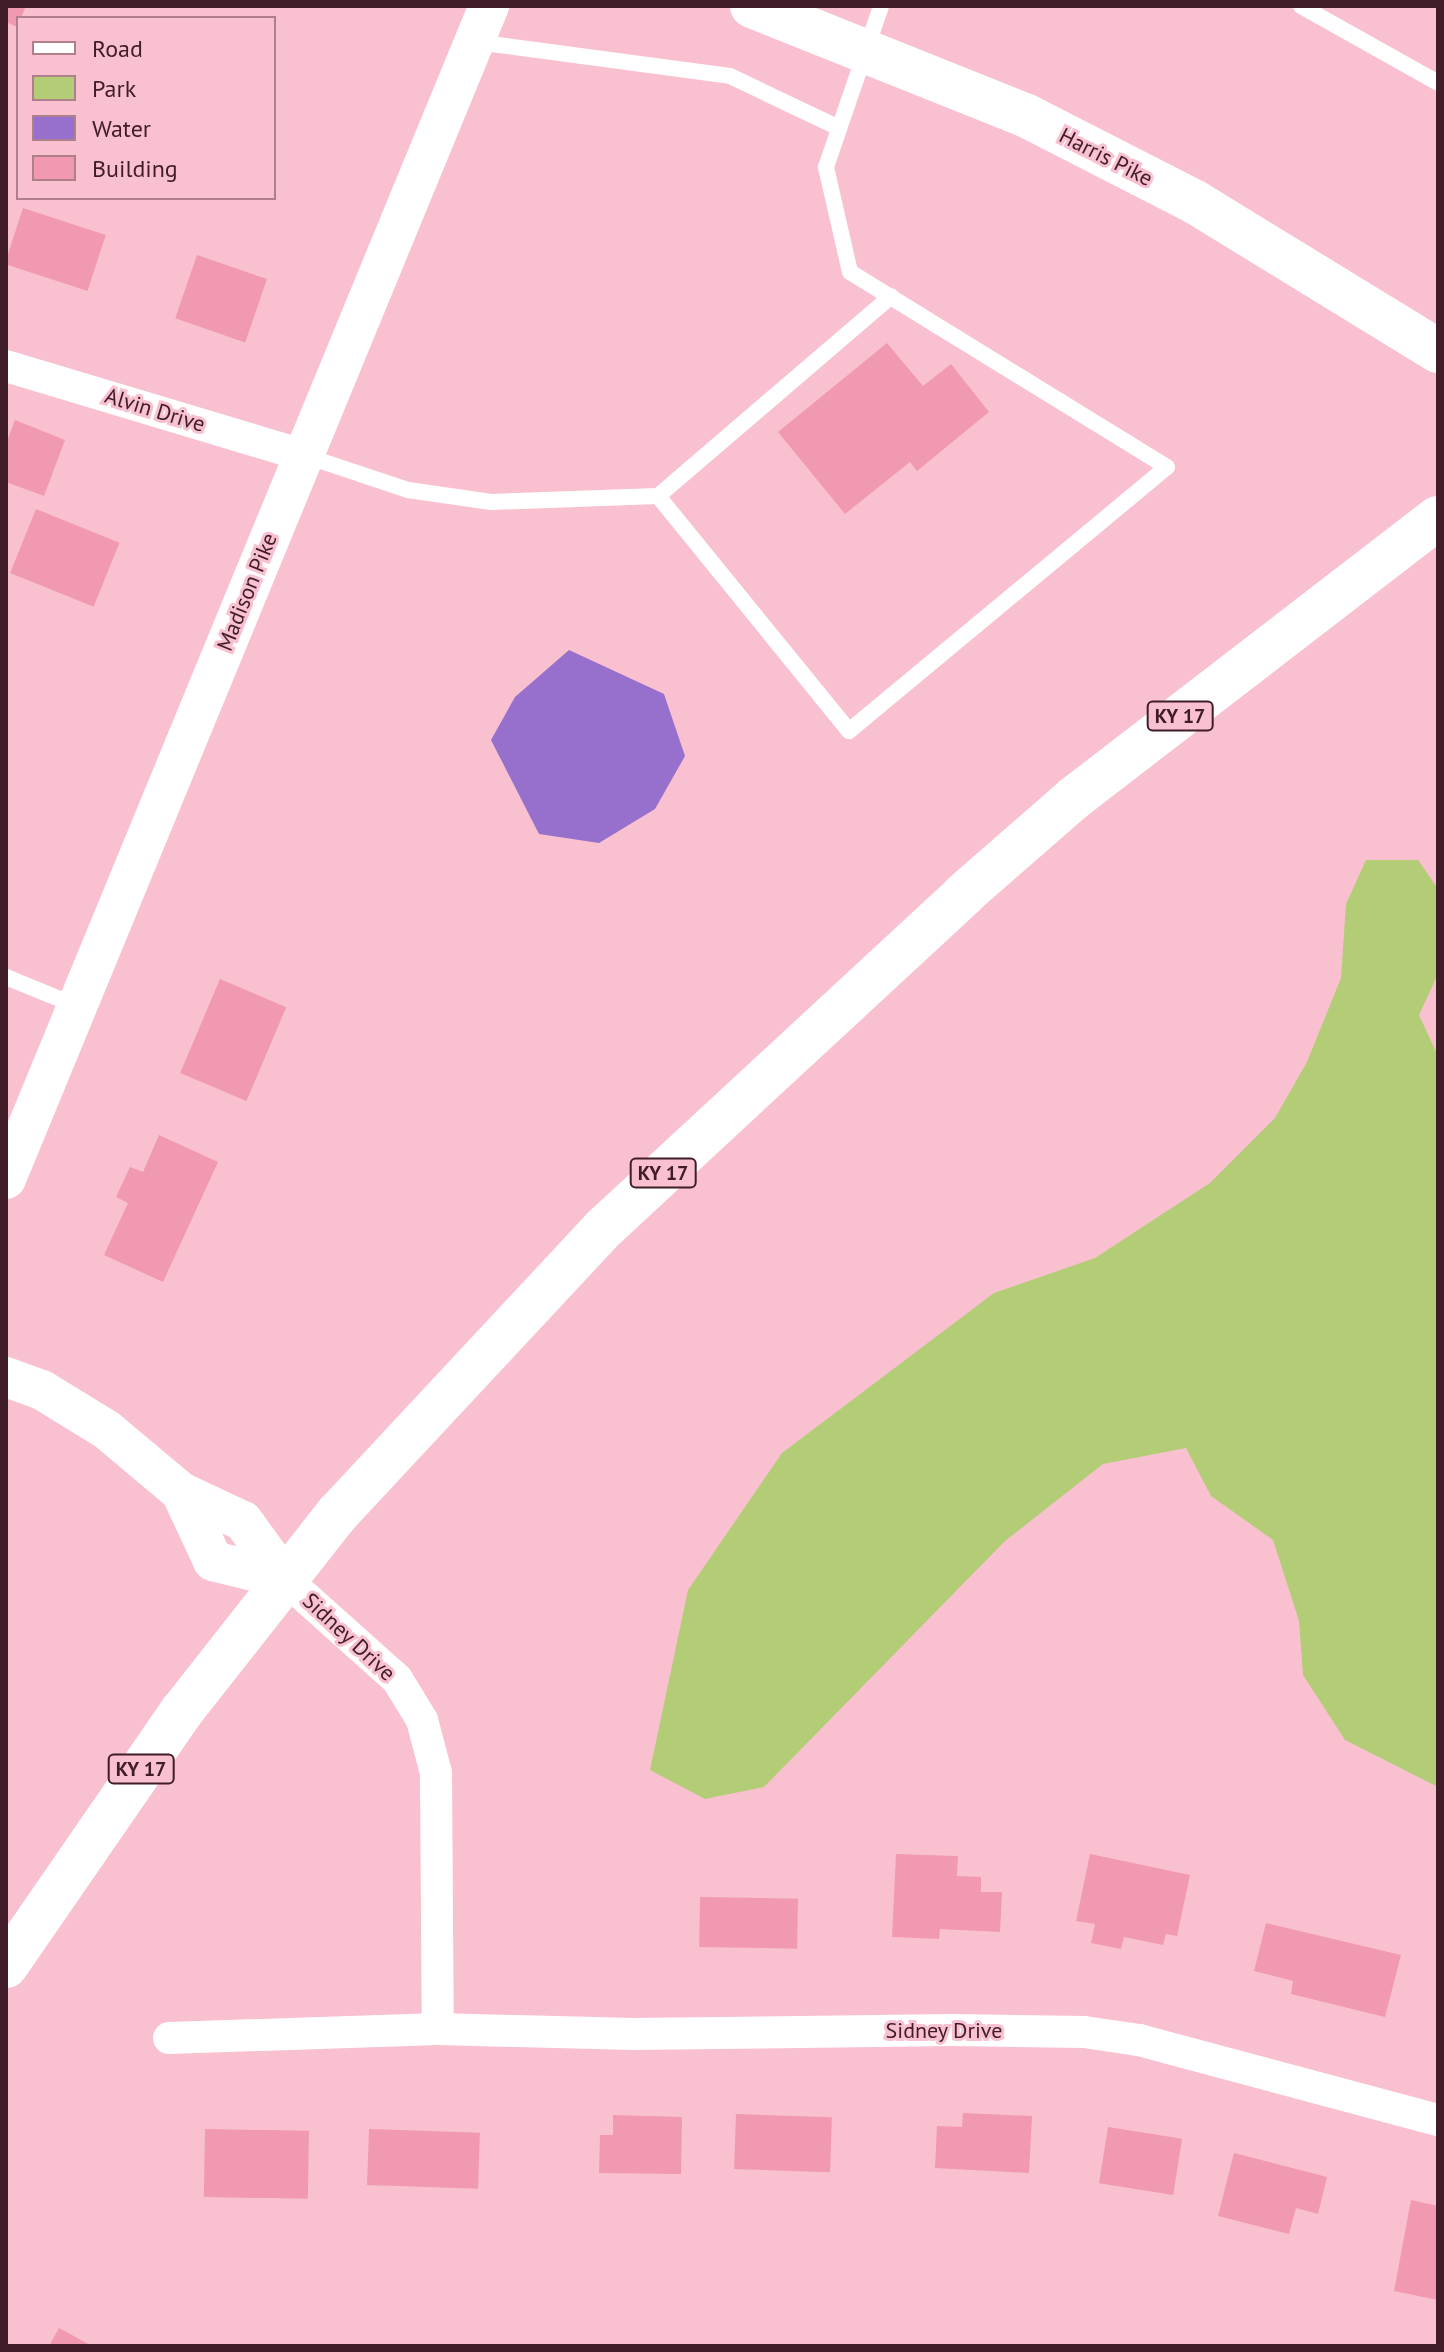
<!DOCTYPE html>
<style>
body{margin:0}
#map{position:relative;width:1444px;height:2352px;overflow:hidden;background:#f9c1cf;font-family:"PT Sans",sans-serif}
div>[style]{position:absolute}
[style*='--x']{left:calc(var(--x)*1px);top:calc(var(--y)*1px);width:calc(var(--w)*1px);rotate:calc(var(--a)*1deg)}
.green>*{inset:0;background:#b3cc76}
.water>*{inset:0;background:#976fcd}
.building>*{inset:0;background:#f199b1;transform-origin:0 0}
.service>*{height:16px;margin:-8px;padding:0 8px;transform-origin:8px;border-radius:8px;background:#fff}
.minor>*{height:32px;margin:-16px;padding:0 16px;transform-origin:16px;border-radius:16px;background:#fff}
.tertiary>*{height:40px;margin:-20px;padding:0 20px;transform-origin:20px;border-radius:20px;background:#fff}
.secondary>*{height:44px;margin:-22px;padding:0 22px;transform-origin:22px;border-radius:22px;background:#fff}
.primary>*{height:44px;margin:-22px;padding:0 22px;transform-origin:22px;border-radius:22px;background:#fff}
span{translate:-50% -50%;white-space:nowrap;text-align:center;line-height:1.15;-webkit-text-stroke:6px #f9c1cf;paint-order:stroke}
.shield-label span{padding:2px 6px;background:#f9c1cf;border:2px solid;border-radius:6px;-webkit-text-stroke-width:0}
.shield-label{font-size:20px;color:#3f1c27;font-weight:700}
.street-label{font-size:22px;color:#3f1c27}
.frame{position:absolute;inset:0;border:8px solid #3f1c27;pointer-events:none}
.legend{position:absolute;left:16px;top:16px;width:260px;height:184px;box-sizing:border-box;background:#f9c1cf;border:2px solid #af7f8c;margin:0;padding:10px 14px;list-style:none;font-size:24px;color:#3f1c27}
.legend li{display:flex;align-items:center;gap:16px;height:40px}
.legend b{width:40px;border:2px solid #af7f8c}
</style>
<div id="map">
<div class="green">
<i style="clip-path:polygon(1366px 860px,1418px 860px,1438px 889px,1438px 974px,1419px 1015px,1438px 1056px,1438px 1787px,1345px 1740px,1303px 1675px,1299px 1621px,1273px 1540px,1211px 1496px,1186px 1448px,1103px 1464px,1005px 1541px,764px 1787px,705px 1799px,650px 1770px,688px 1590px,782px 1453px,994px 1293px,1095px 1258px,1210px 1183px,1275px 1118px,1307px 1062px,1341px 978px,1346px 904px)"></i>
</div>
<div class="water">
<i style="clip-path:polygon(569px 650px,664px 694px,685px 756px,655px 809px,599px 843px,539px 834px,491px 740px,515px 697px)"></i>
</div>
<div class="building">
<i style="clip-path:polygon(6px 6px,26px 6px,17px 27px,6px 22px)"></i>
<i style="left:23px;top:208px;width:87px;height:59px;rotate:18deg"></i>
<i style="left:197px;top:255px;width:74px;height:67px;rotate:19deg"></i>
<i style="clip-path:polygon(887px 343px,923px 386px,951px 364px,989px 412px,917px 471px,910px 462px,845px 514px,778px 432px)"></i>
<i style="clip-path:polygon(15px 420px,65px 440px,44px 496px,6px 482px,6px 444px)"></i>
<i style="left:36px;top:509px;width:90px;height:69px;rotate:22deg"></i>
<i style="left:220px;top:979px;width:72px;height:102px;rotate:23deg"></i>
<i style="clip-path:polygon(159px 1135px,218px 1162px,163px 1282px,104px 1255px,128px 1203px,116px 1197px,130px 1167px,143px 1172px)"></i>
<i style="clip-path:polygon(896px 1854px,958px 1856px,957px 1876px,981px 1877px,981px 1892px,1002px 1892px,1000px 1932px,940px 1929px,939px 1939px,892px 1937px)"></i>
<i style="clip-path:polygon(1090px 1854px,1190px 1875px,1177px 1936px,1166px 1934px,1163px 1945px,1124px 1937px,1121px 1949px,1091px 1943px,1095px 1924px,1076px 1921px)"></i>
<i style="left:700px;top:1897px;width:98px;height:50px;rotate:1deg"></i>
<i style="clip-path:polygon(1266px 1923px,1401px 1955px,1385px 2017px,1291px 1994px,1293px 1981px,1254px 1971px)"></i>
<i style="clip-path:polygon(963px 2113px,1032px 2116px,1029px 2173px,935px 2168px,937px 2126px,962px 2127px)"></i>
<i style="left:736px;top:2114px;width:96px;height:55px;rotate:2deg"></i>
<i style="clip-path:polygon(613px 2115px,682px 2117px,681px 2174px,599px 2173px,600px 2135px,613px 2135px)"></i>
<i style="left:1108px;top:2127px;width:75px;height:57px;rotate:9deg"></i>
<i style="left:205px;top:2129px;width:104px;height:68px;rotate:1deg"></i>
<i style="left:369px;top:2129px;width:111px;height:56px;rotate:2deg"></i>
<i style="clip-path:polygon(1234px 2153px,1327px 2177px,1318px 2214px,1296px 2208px,1289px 2234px,1218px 2216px)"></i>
<i style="clip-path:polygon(1411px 2200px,1438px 2206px,1438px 2300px,1394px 2291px)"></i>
<i style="clip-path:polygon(59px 2328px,92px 2346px,49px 2346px)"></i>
</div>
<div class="service">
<i style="--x:1301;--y:6;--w:157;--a:29.3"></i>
<i style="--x:476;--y:42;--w:256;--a:7.6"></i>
<i style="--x:730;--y:76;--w:121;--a:25.5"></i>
<i style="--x:303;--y:455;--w:111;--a:18.4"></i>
<i style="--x:408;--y:490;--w:84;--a:8.2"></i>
<i style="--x:491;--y:502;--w:167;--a:-2.1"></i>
<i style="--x:658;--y:496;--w:303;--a:50.9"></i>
<i style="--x:849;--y:731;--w:413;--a:-39.7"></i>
<i style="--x:1167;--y:467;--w:372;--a:-148.4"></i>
<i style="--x:850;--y:272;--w:108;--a:-102.9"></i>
<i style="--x:826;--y:167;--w:170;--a:-71.1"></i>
<i style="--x:658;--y:496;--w:307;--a:-40.6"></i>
<i style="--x:6;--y:977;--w:77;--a:22.2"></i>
</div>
<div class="minor">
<i style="--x:6;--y:366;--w:310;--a:16.7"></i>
<i style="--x:285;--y:1579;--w:150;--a:41.8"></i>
<i style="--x:397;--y:1679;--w:48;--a:58.6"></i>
<i style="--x:422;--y:1720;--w:55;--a:75.2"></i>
<i style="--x:436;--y:1773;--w:256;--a:89.6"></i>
<i style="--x:169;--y:2038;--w:269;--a:-1.9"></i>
<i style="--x:438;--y:2029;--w:195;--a:1.5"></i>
<i style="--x:633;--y:2034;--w:318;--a:-0.7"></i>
<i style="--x:951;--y:2030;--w:133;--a:0.9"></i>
<i style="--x:1084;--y:2032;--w:56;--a:8.3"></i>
<i style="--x:1139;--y:2040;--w:310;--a:15"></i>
</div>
<div class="tertiary">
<i style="--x:6;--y:1179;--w:1269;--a:-67.62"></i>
<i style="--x:6;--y:1377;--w:38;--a:20"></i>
<i style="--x:42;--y:1390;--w:76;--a:31.6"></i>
<i style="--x:107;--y:1430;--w:97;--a:40"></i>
<i style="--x:181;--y:1492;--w:68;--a:25.1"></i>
<i style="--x:243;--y:1521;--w:72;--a:54.1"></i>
<i style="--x:181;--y:1492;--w:76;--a:65.1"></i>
<i style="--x:213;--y:1561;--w:74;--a:14"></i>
</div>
<div class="secondary">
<i style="--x:752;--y:6;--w:296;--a:21.8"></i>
<i style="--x:1027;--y:116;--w:189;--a:27.1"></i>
<i style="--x:1195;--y:202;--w:285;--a:31.5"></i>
</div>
<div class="primary">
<i style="--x:6;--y:1966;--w:310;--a:-55.4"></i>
<i style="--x:182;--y:1711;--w:252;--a:-51.8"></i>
<i style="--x:338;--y:1513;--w:391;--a:-47"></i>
<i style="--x:605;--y:1227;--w:490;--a:-42.8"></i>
<i style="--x:964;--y:894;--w:146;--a:-41.1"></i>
<i style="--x:1074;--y:798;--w:459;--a:-37.6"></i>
</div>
<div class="shield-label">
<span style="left:1180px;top:716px">KY 17</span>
<span style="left:663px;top:1173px">KY 17</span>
<span style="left:141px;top:1769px">KY 17</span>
</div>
<div class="street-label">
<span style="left:1106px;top:157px;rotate:27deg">Harris Pike</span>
<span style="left:155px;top:410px;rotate:17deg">Alvin Drive</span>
<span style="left:247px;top:592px;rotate:-68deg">Madison Pike</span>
<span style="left:349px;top:1637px;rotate:43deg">Sidney Drive</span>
<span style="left:944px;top:2031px">Sidney Drive</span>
</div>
<div class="frame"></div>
<ul class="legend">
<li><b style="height:10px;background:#fff"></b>Road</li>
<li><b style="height:22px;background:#b3cc76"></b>Park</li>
<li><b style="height:22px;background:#976fcd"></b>Water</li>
<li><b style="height:22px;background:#f199b1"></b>Building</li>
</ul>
</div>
